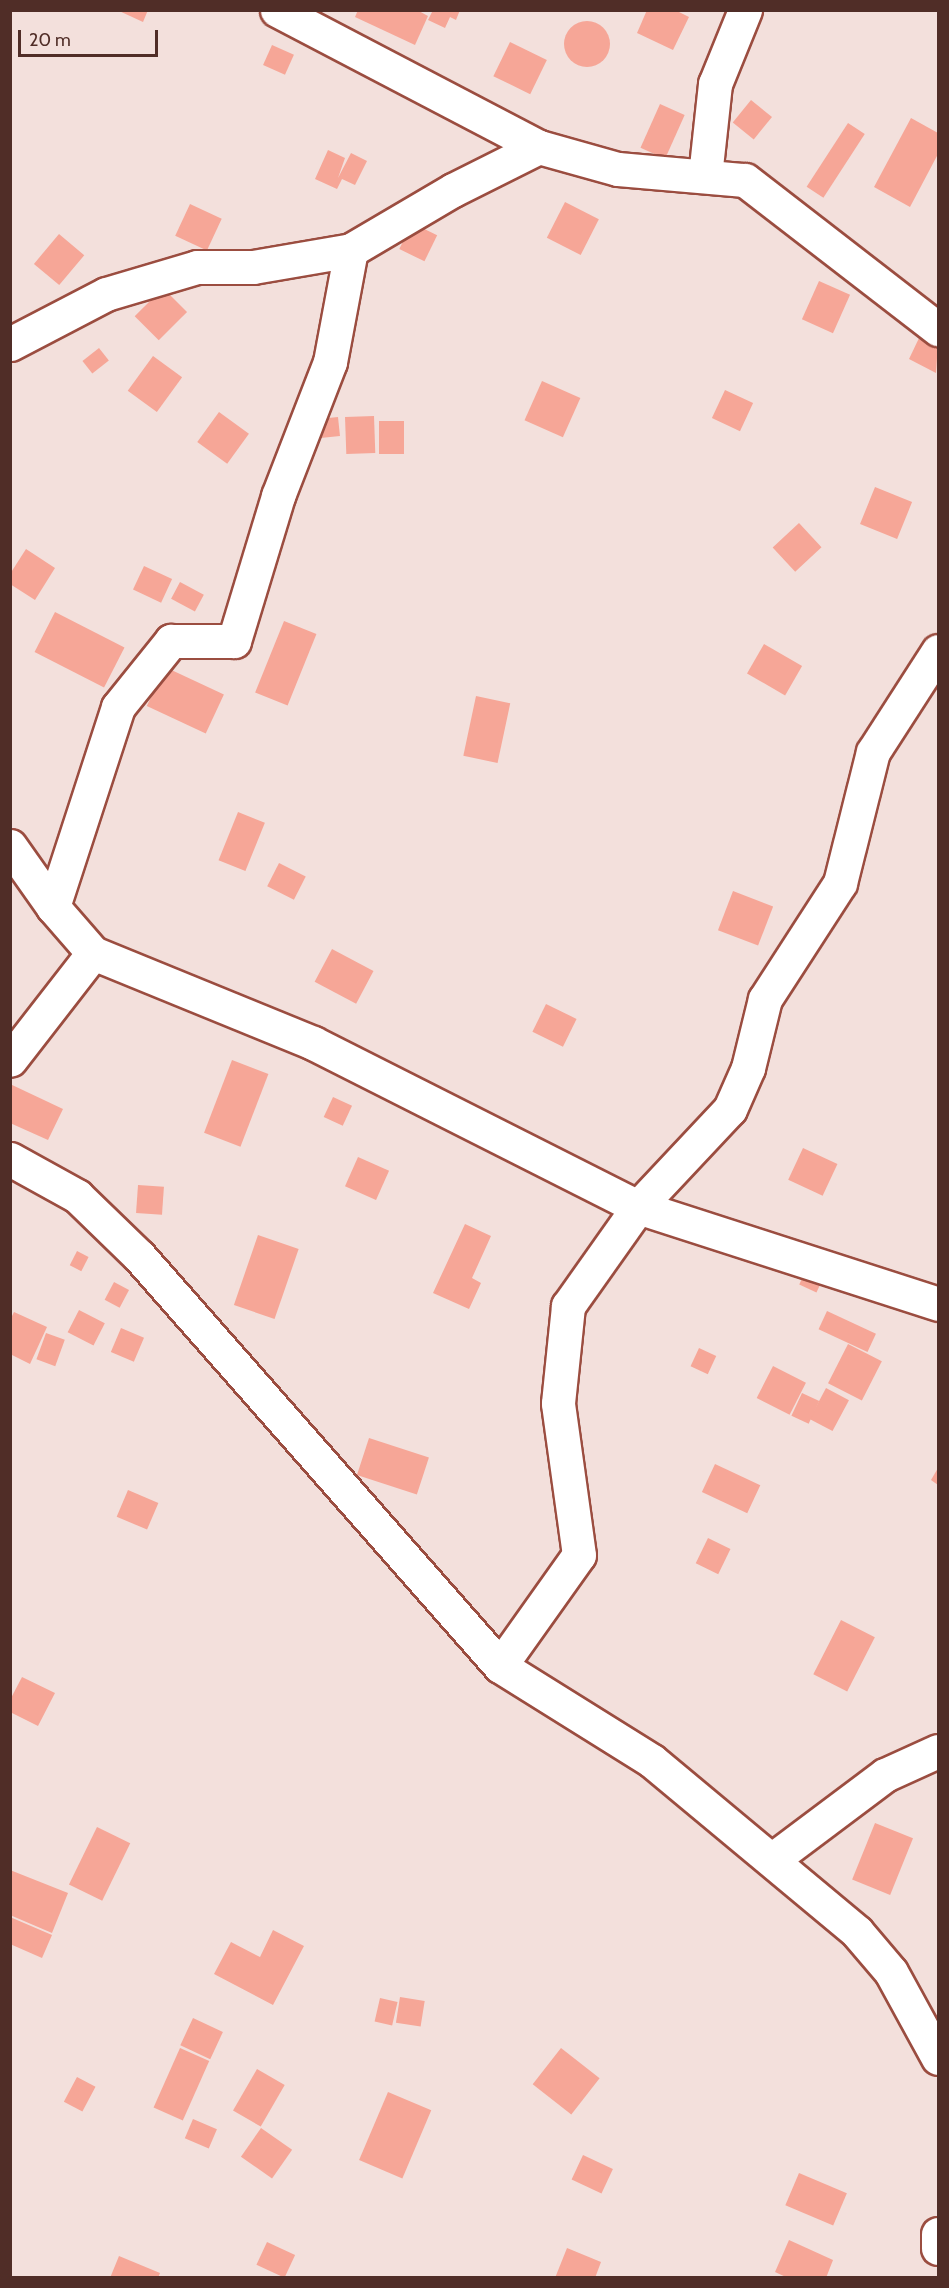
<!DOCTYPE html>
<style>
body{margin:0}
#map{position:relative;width:949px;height:2288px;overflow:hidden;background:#f3e0dc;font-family:Cabin,sans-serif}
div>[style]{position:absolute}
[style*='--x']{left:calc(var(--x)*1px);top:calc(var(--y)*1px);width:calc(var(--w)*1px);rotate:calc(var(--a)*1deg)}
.building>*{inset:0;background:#f6a697;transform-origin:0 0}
.round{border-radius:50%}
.roads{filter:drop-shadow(2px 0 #9b4d40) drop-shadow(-2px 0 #9b4d40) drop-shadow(0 2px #9b4d40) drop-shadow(0 -2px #9b4d40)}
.minor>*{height:33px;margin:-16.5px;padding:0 16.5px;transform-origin:16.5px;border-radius:16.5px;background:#fff}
span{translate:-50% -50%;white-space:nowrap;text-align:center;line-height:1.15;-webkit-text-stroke:4.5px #f3e0dc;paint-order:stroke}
.frame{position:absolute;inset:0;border:12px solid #502d27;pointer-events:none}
.scale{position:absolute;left:18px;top:30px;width:140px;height:27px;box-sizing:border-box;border:3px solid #502d27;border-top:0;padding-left:8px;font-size:18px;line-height:21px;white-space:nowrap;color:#502d27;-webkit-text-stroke:4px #f3e0dc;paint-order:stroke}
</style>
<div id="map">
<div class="building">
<i style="clip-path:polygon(117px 10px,148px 10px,143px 22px)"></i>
<i style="clip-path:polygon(358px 10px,417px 10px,428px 16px,415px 45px,355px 17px)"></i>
<i style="clip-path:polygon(433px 10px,460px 10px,456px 20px,450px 17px,445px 28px,428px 20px)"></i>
<i style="clip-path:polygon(647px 10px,675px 10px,689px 17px,673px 50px,637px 33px)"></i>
<i class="round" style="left:564px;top:21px;width:46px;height:46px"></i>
<i style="left:510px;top:42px;width:41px;height:38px;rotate:26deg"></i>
<i style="left:272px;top:45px;width:24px;height:22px;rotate:24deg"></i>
<i style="left:751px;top:100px;width:27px;height:29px;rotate:39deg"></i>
<i style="left:660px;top:104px;width:27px;height:48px;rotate:24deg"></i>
<i style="clip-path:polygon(911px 118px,938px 133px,938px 154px,910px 207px,874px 187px)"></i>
<i style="left:848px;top:123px;width:20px;height:76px;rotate:33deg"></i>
<i style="clip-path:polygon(328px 150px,345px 158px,338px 178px,351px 153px,367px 161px,355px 185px,342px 179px,337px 189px,315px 179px)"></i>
<i style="left:565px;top:202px;width:38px;height:40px;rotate:27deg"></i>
<i style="left:190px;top:204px;width:35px;height:35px;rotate:25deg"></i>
<i style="left:412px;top:223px;width:28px;height:29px;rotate:26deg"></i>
<i style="left:59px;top:234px;width:33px;height:39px;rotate:40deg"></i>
<i style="left:819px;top:281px;width:34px;height:42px;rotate:24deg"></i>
<i style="left:163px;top:288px;width:34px;height:40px;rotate:45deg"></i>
<i style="clip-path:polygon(920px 336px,938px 344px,936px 373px,909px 359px)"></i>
<i style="left:99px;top:348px;width:16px;height:21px;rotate:52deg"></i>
<i style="left:153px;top:356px;width:36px;height:43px;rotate:36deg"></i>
<i style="left:542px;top:381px;width:42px;height:43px;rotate:24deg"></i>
<i style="left:725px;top:390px;width:31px;height:31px;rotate:25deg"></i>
<i style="left:219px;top:412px;width:37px;height:37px;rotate:36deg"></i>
<i style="left:374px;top:416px;width:37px;height:29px;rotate:88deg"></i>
<i style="left:338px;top:417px;width:19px;height:22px;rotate:84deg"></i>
<i style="left:379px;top:421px;width:25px;height:33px"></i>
<i style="left:875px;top:487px;width:40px;height:40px;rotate:22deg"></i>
<i style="left:799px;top:523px;width:33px;height:36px;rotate:47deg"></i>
<i style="clip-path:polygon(26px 549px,55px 568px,35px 600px,10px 584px,10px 574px)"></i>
<i style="left:144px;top:566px;width:31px;height:26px;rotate:25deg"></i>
<i style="left:180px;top:582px;width:27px;height:19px;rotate:28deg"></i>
<i style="left:55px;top:612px;width:78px;height:45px;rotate:27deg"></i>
<i style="left:284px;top:621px;width:35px;height:77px;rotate:22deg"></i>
<i style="left:764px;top:644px;width:44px;height:34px;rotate:30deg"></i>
<i style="left:165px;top:667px;width:65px;height:43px;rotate:25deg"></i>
<i style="left:476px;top:696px;width:35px;height:61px;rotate:12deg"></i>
<i style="left:238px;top:812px;width:29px;height:52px;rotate:22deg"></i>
<i style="left:279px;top:863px;width:30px;height:26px;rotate:27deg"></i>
<i style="left:733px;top:891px;width:43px;height:42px;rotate:21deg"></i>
<i style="left:332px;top:949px;width:47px;height:37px;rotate:28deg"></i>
<i style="left:546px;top:1004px;width:34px;height:31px;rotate:26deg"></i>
<i style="left:232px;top:1060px;width:39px;height:78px;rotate:21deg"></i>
<i style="clip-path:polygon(10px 1084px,63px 1109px,48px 1140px,10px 1123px)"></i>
<i style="left:333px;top:1097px;width:21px;height:22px;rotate:25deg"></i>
<i style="left:803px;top:1148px;width:38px;height:35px;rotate:25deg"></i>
<i style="left:358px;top:1157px;width:34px;height:32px;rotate:24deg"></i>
<i style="left:138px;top:1185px;width:26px;height:28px;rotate:4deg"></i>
<i style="clip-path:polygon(465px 1224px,491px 1236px,472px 1278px,481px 1283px,469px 1309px,433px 1293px)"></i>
<i style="left:258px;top:1235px;width:43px;height:74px;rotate:19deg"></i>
<i style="left:77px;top:1251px;width:13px;height:16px;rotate:27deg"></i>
<i style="left:806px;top:1270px;width:19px;height:16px;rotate:25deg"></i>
<i style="left:114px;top:1282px;width:17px;height:20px;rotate:28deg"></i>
<i style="left:79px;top:1310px;width:29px;height:25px;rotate:27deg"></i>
<i style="left:827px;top:1311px;width:54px;height:20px;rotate:25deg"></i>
<i style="clip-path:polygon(14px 1312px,47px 1327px,30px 1364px,10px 1354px,10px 1320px)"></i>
<i style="left:121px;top:1328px;width:25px;height:26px;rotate:23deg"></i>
<i style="left:46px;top:1333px;width:20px;height:28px;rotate:20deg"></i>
<i style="left:848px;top:1344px;width:38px;height:44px;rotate:27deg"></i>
<i style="left:699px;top:1348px;width:19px;height:20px;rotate:25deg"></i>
<i style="left:773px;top:1366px;width:37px;height:36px;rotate:27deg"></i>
<i style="left:826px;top:1388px;width:26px;height:35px;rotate:28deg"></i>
<i style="left:802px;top:1393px;width:19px;height:25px;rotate:25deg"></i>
<i style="left:369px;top:1438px;width:63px;height:39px;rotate:18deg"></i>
<i style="left:715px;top:1464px;width:50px;height:31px;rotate:25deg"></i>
<i style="clip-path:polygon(938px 1468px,938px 1485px,931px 1480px)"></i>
<i style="left:128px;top:1490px;width:33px;height:29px;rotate:23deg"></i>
<i style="left:708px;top:1538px;width:25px;height:28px;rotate:26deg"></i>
<i style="left:841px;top:1620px;width:38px;height:61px;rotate:27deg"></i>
<i style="clip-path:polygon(22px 1677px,55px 1693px,38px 1726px,10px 1712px,10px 1700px)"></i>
<i style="left:875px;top:1823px;width:41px;height:61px;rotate:22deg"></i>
<i style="left:97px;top:1827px;width:37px;height:64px;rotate:26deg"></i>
<i style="clip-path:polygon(10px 1870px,68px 1893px,52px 1933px,10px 1915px)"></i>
<i style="clip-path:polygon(10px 1917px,52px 1935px,42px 1958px,10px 1944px)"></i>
<i style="clip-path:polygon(273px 1930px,304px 1946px,273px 2005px,214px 1974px,231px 1942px,260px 1957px)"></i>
<i style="left:400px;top:1997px;width:25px;height:26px;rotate:9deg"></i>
<i style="left:380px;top:1998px;width:18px;height:24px;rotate:13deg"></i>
<i style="left:193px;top:2018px;width:33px;height:30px;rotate:25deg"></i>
<i style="left:180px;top:2048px;width:32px;height:65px;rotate:24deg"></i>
<i style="left:561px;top:2048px;width:49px;height:46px;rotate:38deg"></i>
<i style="left:257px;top:2069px;width:32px;height:48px;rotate:30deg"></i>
<i style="left:77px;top:2077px;width:21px;height:28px;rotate:28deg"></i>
<i style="left:388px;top:2092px;width:47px;height:74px;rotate:23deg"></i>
<i style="left:193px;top:2119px;width:26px;height:21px;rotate:23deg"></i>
<i style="left:261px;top:2128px;width:38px;height:35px;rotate:35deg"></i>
<i style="left:583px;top:2155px;width:33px;height:27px;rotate:25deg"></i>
<i style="left:799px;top:2173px;width:52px;height:35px;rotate:23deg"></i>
<i style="clip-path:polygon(789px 2240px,833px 2260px,826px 2278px,788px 2278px,775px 2272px)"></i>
<i style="left:267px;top:2242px;width:31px;height:25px;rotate:25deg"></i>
<i style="clip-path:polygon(567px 2248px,601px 2262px,595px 2278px,555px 2278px)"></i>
<i style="clip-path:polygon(119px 2256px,160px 2273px,158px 2278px,110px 2278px)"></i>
</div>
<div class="roads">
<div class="minor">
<i style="--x:277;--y:10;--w:296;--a:27.6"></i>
<i style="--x:705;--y:176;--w:93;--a:-83.8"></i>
<i style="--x:715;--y:84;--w:80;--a:-67.9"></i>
<i style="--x:10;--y:344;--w:108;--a:-27.5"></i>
<i style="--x:106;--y:294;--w:95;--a:-16.5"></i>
<i style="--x:197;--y:267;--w:56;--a:0"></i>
<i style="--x:253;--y:267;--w:99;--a:-9.8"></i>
<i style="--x:351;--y:250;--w:118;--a:-30.5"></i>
<i style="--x:453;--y:190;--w:96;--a:-26.6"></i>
<i style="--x:539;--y:147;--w:82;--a:15.6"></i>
<i style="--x:618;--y:169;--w:127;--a:5"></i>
<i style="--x:745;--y:180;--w:244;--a:37.7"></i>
<i style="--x:10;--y:846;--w:75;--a:54.8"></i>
<i style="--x:53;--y:907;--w:61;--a:49"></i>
<i style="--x:93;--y:953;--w:135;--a:127.8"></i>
<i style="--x:53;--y:907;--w:210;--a:-72"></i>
<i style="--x:118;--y:707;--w:85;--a:-51.2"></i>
<i style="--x:171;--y:641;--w:63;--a:0"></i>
<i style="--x:234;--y:641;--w:152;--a:-73.1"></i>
<i style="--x:278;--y:496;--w:144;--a:-68.8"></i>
<i style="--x:330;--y:362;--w:114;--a:-79.4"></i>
<i style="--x:93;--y:953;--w:238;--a:22.2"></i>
<i style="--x:313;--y:1043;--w:364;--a:26.8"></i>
<i style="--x:638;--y:1207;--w:315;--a:17.9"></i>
<i style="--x:10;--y:1159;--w:77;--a:28.9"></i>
<i style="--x:77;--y:1196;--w:86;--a:44.1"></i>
<i style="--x:139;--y:1256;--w:546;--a:48.64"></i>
<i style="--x:500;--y:1666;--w:179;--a:32"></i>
<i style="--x:652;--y:1761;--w:267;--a:39.8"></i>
<i style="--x:857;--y:1932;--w:52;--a:49.6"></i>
<i style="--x:891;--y:1972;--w:98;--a:61.3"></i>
<i style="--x:500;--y:1666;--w:136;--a:-54.6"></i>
<i style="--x:579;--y:1555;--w:153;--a:-97.9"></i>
<i style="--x:558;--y:1403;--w:98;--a:-84.1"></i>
<i style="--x:568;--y:1306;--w:121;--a:-54.7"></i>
<i style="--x:638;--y:1207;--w:134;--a:-46.8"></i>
<i style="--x:730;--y:1109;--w:45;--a:-66.3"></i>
<i style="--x:748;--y:1068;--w:71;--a:-76.2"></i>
<i style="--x:765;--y:999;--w:138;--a:-57.1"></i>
<i style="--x:840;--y:883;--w:135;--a:-75.9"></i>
<i style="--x:873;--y:752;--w:120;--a:-57.2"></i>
<i style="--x:773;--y:1859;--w:140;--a:-36.9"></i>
<i style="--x:885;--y:1775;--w:58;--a:-24.4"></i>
<i style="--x:938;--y:2234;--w:14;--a:90"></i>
</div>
</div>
<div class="frame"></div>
<div class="scale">20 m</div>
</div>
